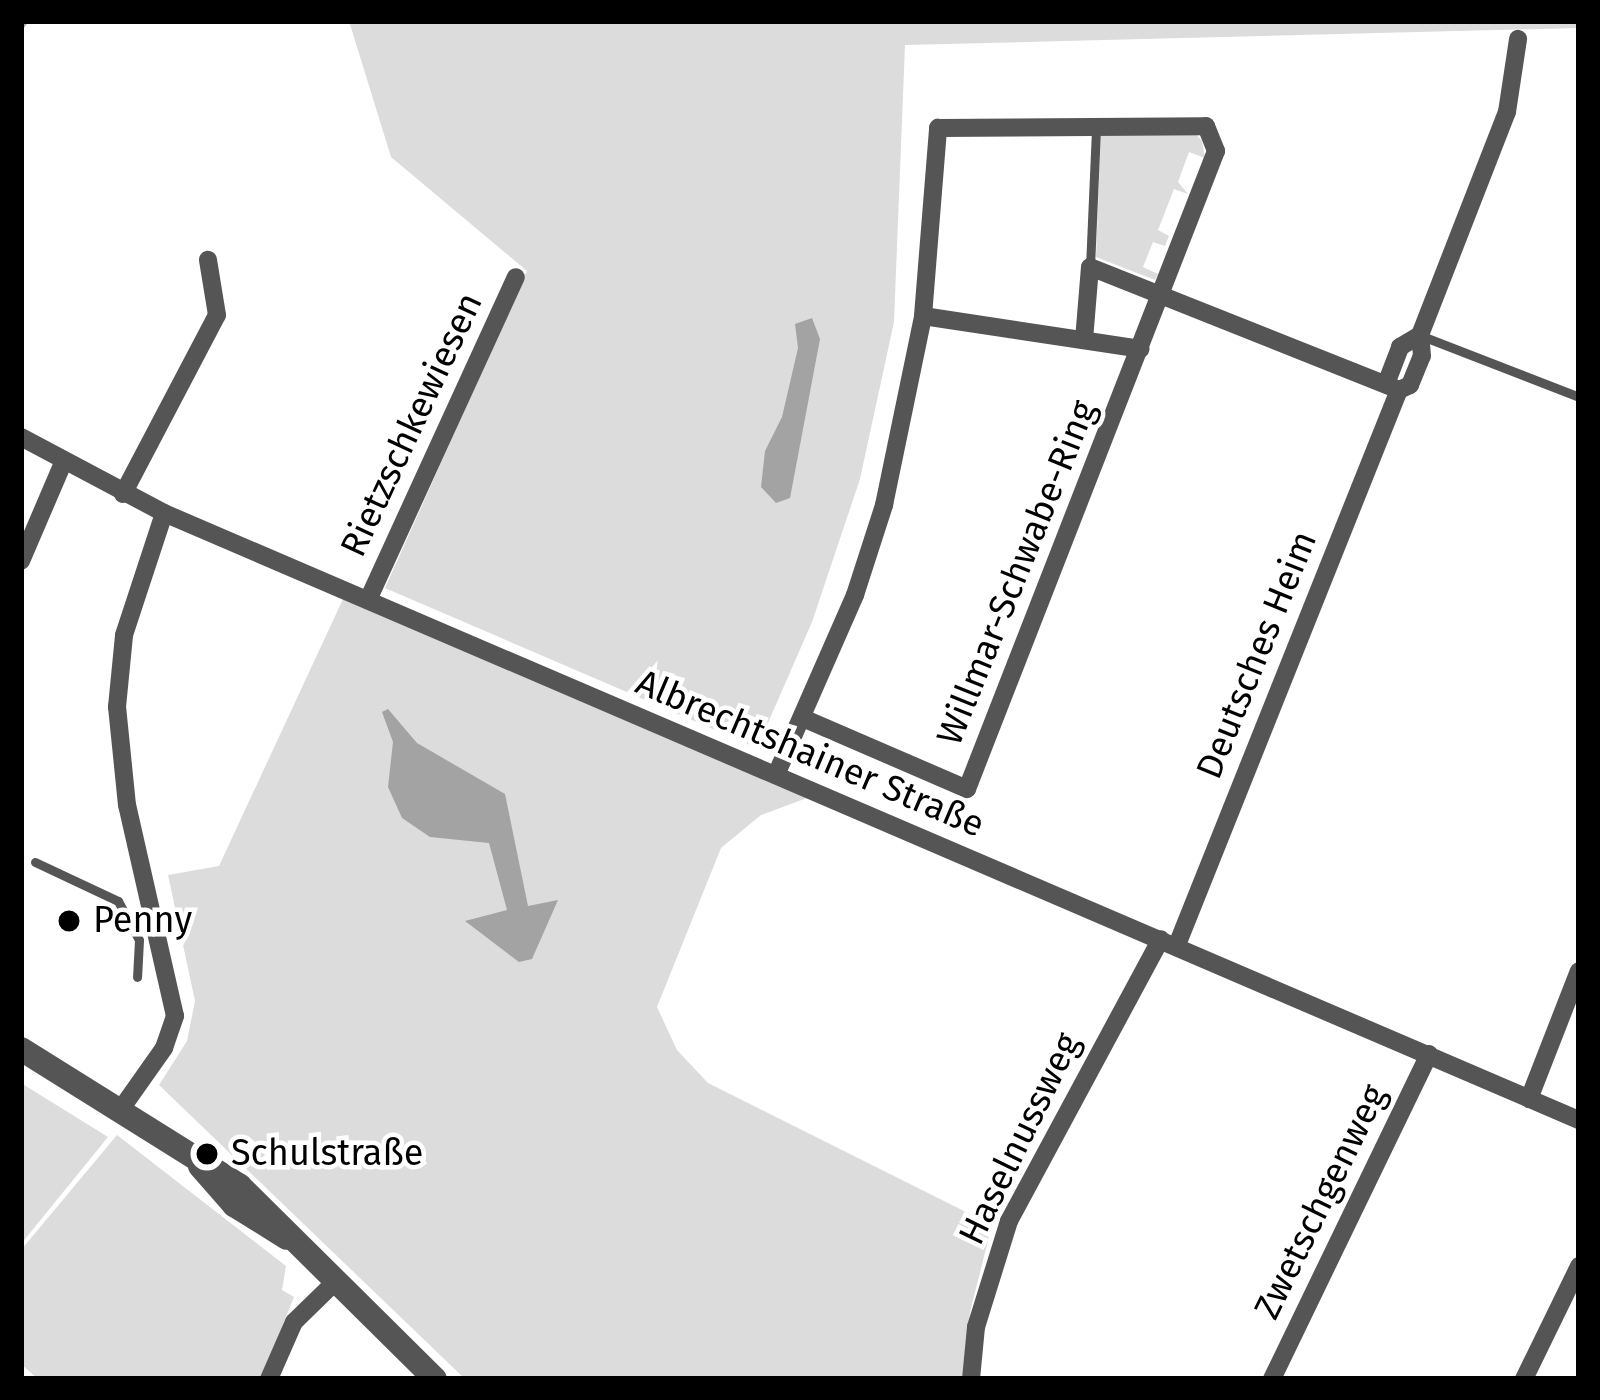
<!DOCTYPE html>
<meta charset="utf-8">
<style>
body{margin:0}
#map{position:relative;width:1600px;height:1400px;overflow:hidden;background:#fff;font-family:"Fira Sans",sans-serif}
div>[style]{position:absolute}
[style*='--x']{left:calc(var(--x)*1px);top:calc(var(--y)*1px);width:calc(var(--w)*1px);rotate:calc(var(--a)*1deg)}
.green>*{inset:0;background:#dcdcdc}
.water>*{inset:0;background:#a3a3a3}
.stream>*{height:6px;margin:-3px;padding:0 3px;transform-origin:3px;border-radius:3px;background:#a3a3a3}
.service>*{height:9px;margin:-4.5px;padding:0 4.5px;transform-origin:4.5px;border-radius:4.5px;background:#555}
.minor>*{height:18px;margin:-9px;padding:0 9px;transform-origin:9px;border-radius:9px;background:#555}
.tertiary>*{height:24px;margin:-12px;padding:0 12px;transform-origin:12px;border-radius:12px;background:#555}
.dots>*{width:33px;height:33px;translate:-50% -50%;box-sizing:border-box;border:6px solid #fff;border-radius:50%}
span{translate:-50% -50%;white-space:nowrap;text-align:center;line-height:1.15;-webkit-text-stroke:9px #fff;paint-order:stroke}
.street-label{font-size:36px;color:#000}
.poi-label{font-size:36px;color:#000}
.left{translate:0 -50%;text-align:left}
.frame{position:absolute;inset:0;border:24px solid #000;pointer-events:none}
</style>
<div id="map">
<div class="green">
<i style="clip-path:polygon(349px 21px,1579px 21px,1579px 28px,905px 45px,894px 322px,860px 479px,812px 622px,757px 748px,385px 588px,527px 271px,391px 157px)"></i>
<i style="clip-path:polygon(1101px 133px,1195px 133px,1202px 141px,1205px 158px,1189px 152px,1178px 182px,1188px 194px,1174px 189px,1158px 230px,1169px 236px,1165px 246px,1153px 242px,1143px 267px,1158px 274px,1155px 280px,1096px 257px)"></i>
<i style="clip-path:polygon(343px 599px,807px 798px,761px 815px,721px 848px,657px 1007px,677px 1050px,708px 1083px,992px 1225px,970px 1312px,964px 1379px,465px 1379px,159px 1085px,187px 1041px,195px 1001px,168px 875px,219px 866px)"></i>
<i style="clip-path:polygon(21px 1083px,108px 1137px,21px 1244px)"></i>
<i style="clip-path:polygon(117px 1135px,286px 1266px,282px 1290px,294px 1297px,261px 1379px,38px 1379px,21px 1364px,21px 1250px)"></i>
</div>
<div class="water">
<i style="clip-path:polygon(812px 318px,820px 339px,790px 498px,776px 503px,761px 487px,765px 451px,782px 417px,798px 348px,795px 324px)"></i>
<i style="clip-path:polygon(388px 709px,417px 743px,505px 794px,528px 906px,558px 900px,532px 959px,519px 962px,465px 921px,507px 910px,489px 843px,430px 837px,402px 818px,388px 787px,393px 742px,382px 712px)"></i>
</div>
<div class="stream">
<i style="--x:21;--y:27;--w:7;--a:-56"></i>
</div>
<div class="service">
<i style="--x:1090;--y:267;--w:139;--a:-87.5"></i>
<i style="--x:1422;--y:336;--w:168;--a:21.2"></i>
<i style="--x:35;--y:862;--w:92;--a:25.2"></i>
<i style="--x:118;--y:901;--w:44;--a:61.7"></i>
<i style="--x:139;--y:940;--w:37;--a:93"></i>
</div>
<div class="minor">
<i style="--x:923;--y:316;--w:220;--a:8.6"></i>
<i style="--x:1084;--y:340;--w:73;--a:-85.3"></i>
<i style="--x:1090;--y:267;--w:333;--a:21.7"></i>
<i style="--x:1386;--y:384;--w:40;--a:-69"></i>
<i style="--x:1400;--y:347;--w:23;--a:-31"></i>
<i style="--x:21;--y:437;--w:162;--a:28"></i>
<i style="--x:164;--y:513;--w:1540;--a:23.22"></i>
<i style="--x:123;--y:494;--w:202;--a:-62.3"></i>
<i style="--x:217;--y:315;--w:56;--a:-99.3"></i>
<i style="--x:21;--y:561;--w:107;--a:-66.8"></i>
<i style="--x:368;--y:600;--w:355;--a:-65.4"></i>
<i style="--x:776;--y:775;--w:197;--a:-66.3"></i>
<i style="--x:855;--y:595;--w:95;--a:-72.1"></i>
<i style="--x:884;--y:505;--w:193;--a:-78.3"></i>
<i style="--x:923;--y:316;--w:189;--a:-85.4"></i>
<i style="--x:938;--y:128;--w:268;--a:-0.4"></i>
<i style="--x:1206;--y:126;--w:27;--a:68"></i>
<i style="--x:1216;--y:151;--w:685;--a:111.32"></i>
<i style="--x:967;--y:789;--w:179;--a:-156.6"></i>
<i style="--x:1177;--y:945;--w:598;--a:-68.2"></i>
<i style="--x:1399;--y:390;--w:12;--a:-24"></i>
<i style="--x:1410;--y:385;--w:31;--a:-68"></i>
<i style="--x:1422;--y:356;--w:21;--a:-95"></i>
<i style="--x:1420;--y:335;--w:239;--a:-68.7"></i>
<i style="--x:1507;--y:112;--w:74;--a:-81.4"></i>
<i style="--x:1529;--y:1099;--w:137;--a:-68.7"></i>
<i style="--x:121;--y:1109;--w:75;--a:-54.8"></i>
<i style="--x:164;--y:1048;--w:34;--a:-71"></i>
<i style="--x:175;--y:1016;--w:216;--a:-102.8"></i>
<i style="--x:127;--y:805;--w:99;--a:-95.8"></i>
<i style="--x:117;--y:707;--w:72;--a:-84.4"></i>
<i style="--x:124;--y:635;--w:128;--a:-71.8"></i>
<i style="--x:269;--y:1379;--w:62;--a:-66.3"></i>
<i style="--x:294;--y:1322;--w:56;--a:-44.3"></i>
<i style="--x:971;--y:1379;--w:52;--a:-84.5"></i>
<i style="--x:976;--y:1327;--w:111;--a:-72.7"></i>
<i style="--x:1009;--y:1221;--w:320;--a:-61.7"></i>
<i style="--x:1272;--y:1379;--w:361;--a:-64.2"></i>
<i style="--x:1524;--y:1379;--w:126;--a:-64"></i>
</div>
<div class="tertiary">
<i style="--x:21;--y:1049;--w:258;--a:32"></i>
<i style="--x:240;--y:1186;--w:274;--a:44.7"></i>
<i style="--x:200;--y:1166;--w:52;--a:48.9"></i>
<i style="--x:234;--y:1205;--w:62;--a:31.9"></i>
</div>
<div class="dots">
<i style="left:69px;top:921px;background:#000"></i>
<i style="left:207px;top:1154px;background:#000"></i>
</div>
<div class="street-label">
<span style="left:412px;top:425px;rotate:-65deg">Rietzschkewiesen</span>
<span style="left:1017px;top:573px;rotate:-68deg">Willmar-Schwabe-Ring</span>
<span style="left:1257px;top:655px;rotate:-68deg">Deutsches Heim</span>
<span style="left:810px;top:754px;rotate:23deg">Albrechtshainer Straße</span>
<span style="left:1020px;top:1139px;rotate:-64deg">Haselnussweg</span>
<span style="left:1321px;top:1202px;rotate:-64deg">Zwetschgenweg</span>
</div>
<div class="poi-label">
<span class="left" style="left:93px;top:921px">Penny</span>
<span class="left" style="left:231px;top:1154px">Schulstraße</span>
</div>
<div class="frame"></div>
</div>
